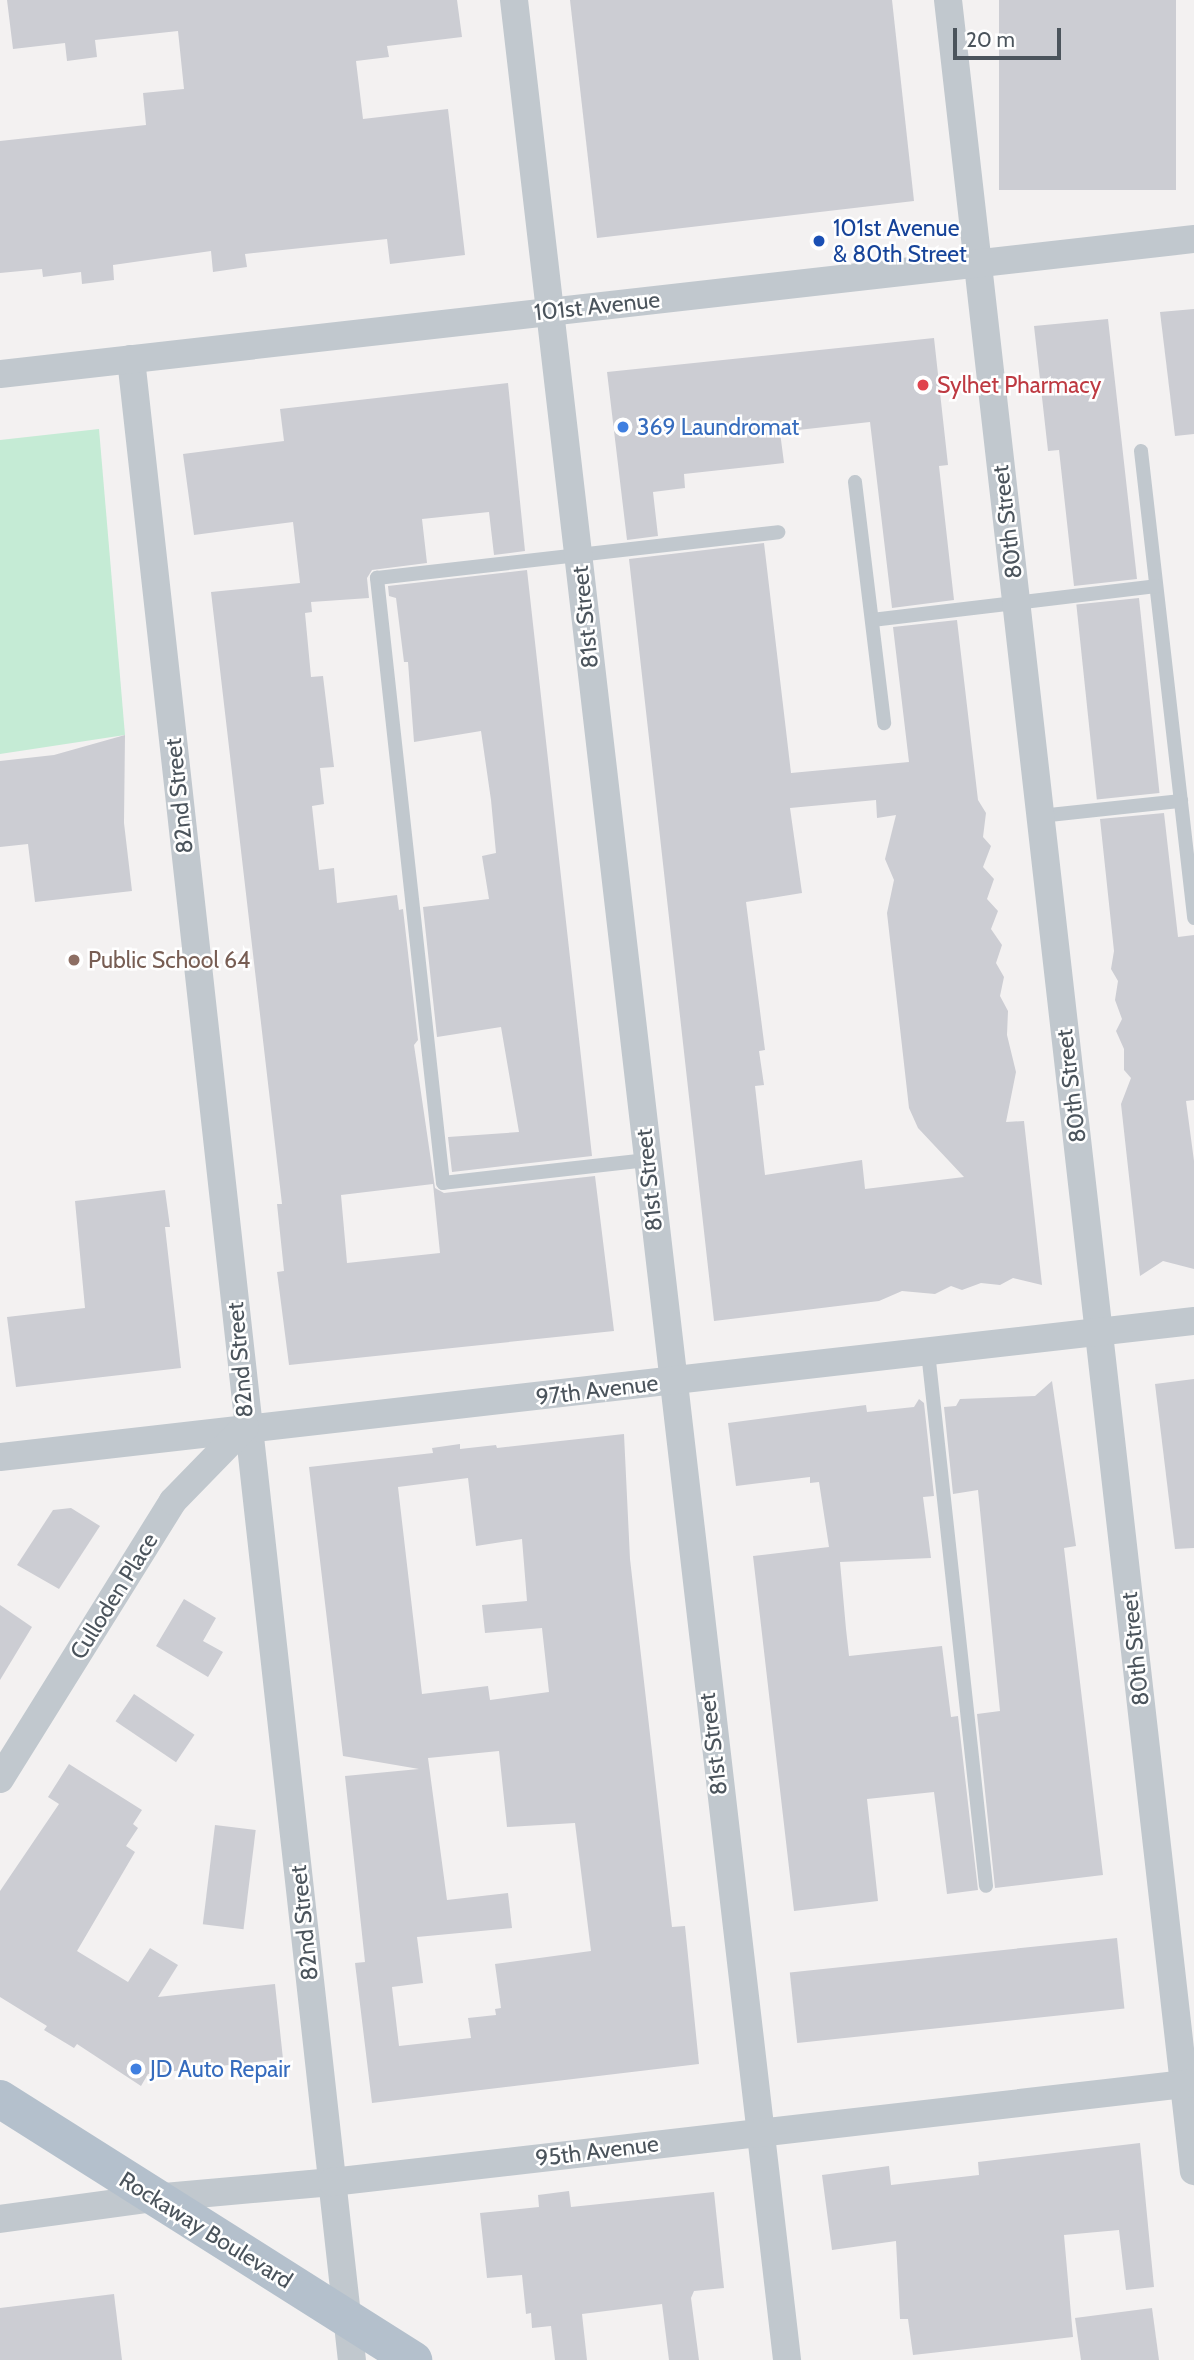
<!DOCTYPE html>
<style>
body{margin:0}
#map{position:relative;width:1194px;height:2360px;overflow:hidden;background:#f3f1f1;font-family:Cabin,sans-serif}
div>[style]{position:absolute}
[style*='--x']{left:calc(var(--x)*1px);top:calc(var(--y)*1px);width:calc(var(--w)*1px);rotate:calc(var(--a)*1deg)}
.green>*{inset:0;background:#c5ebd5}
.building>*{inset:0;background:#cccdd3;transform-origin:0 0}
.lane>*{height:14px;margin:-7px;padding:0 7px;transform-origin:7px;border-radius:7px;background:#c1c8ce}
.street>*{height:28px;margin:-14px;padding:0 14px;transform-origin:14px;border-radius:14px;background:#c1c8ce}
.primary>*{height:38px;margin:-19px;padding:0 19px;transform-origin:19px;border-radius:19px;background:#b4c0cc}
.dots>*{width:19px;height:19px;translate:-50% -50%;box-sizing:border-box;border:4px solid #fff;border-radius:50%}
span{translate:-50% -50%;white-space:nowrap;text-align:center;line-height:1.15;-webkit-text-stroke:5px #fff;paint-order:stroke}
.transit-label{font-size:23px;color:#164399}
.left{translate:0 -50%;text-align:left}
.street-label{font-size:23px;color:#4b545c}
.health-label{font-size:23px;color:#be3a42}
.shop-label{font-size:23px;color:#366cbe}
.education-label{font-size:23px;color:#785e54}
.scale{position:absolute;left:953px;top:28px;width:108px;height:32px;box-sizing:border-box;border:4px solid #4b545c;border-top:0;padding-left:9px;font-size:21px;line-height:24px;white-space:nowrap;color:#4b545c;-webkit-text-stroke:5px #fff;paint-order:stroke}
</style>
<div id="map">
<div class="green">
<i style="clip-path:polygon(99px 429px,125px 735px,0 754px,0 440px)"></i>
</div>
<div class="building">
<i style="clip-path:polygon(7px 0,457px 0,462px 37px,387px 46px,389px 57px,356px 61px,363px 119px,448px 109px,465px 255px,390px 264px,387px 239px,245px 254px,247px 267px,213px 272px,211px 251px,113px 265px,114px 280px,82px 284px,81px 272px,43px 277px,42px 269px,0 273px,0 141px,146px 125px,143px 93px,184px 89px,178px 31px,95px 40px,97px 57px,67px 61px,65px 43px,13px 49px)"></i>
<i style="clip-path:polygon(570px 0,892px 0,914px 201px,597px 238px)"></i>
<i style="left:999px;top:0;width:177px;height:190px"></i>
<i style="clip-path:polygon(1194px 309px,1194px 434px,1175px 436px,1160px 312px)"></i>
<i style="clip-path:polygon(1108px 319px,1137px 579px,1074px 586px,1059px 450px,1048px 451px,1034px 326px)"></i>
<i style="clip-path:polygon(934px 338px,948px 465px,939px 466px,954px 600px,892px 608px,870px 422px,780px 432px,784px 463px,684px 474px,685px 488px,653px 492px,658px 536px,627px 540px,607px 372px)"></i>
<i style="clip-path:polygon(evenodd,508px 383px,525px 551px,494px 555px,489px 512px,422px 519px,427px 563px,372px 570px,367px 578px,369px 598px,311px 602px,312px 612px,305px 613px,311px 677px,323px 676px,334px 767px,320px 768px,324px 804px,312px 806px,319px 870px,334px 868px,337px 903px,397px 895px,399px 910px,403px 909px,418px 1040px,414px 1045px,435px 1188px,444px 1193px,595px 1176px,614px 1331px,289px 1365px,277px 1272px,284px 1271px,277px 1204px,282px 1204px,211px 592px,300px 583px,293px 522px,194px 535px,183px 454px,284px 441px,280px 409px,508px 383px,433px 1184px,440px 1253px,347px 1263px,341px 1195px,433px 1184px)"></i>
<i style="clip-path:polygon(evenodd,764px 543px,791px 773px,909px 762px,893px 627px,957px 620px,978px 800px,986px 813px,983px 837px,991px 846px,983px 867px,994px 879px,987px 899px,998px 911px,991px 929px,1002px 945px,996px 963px,1004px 977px,1000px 996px,1008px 1011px,1007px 1035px,1016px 1072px,1006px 1122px,1024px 1121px,1042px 1285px,1013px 1278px,1000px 1285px,981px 1283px,962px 1290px,951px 1286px,935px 1294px,902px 1291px,879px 1301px,714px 1321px,629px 559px,764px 543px,876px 800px,877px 818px,896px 815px,885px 859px,894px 880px,887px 913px,909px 1108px,918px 1128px,964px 1177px,865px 1189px,862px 1160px,765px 1175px,755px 1086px,764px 1085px,759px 1051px,765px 1050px,746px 902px,802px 893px,790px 808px,876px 800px)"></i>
<i style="clip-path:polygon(527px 570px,592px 1156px,452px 1172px,448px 1137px,519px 1132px,501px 1027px,437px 1037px,423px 907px,489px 899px,482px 856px,496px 853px,491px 800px,481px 731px,414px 742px,408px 662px,404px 662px,396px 598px,389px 596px,388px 586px)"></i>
<i style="left:1139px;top:598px;width:196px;height:63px;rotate:84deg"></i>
<i style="clip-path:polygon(125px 735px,124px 823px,132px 891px,35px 902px,28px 844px,0 847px,0 761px,54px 755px)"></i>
<i style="clip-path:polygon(1164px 813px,1178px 937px,1194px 935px,1194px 1100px,1186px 1101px,1194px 1161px,1194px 1269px,1163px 1261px,1140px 1276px,1121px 1104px,1131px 1078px,1124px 1070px,1124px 1049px,1116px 1031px,1122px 1019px,1115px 1000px,1118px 981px,1111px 969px,1114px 951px,1100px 819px)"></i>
<i style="clip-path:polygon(165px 1190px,170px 1227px,165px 1227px,181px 1368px,16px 1387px,7px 1317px,85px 1308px,75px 1201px)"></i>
<i style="clip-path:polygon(1194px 1379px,1194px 1548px,1175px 1549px,1155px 1384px)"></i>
<i style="clip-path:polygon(1052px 1381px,1076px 1546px,1064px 1548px,1103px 1875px,995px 1888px,977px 1714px,1000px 1711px,978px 1490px,953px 1494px,944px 1407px,956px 1406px,960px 1399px,1035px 1396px)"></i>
<i style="clip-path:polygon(919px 1399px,924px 1403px,934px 1496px,923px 1497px,931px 1558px,840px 1562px,846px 1629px,849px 1656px,942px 1646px,951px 1717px,958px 1716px,978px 1890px,947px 1894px,934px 1792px,867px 1799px,878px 1901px,794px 1911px,753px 1556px,829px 1547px,819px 1482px,810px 1483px,810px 1477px,736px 1486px,728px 1423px,866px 1405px,867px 1412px,914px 1407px)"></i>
<i style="clip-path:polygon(evenodd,624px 1434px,630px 1559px,672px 1927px,685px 1926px,699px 2064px,372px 2103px,355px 1963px,365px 1962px,345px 1776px,419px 1769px,343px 1756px,309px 1467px,433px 1453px,432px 1448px,460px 1444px,460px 1449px,496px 1445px,497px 1448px,624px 1434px,468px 1478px,476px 1546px,522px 1539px,527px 1601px,482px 1605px,485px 1633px,542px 1628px,549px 1692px,490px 1700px,488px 1686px,422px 1694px,398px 1487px,468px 1478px,624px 1434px,499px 1751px,507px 1827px,575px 1823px,591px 1951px,495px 1964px,501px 2008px,495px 2009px,496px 2015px,468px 2018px,471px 2038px,399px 2046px,392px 1987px,423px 1983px,417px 1937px,512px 1928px,508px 1893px,447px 1900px,428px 1758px,499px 1751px)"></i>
<i style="clip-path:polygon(71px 1508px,100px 1526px,59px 1589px,17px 1565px,53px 1510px)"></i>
<i style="clip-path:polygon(184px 1599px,216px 1618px,203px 1641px,223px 1652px,208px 1677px,156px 1646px)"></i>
<i style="clip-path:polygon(0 1605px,32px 1627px,0 1680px)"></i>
<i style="left:134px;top:1694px;width:73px;height:33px;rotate:34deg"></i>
<i style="clip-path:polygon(69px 1764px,142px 1810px,133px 1824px,138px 1828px,126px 1846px,135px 1852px,77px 1951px,128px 1982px,150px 1948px,178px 1965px,158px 1997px,275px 1984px,283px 2059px,148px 2074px,141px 2086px,77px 2044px,74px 2048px,44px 2030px,47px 2026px,0 1997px,0 1891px,59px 1804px,48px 1797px)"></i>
<i style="left:215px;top:1825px;width:41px;height:100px;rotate:7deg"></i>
<i style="left:1117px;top:1938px;width:71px;height:329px;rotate:84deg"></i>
<i style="clip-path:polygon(1140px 2143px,1154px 2287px,1126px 2290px,1119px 2230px,1064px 2235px,1073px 2337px,913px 2355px,908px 2319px,900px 2319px,896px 2241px,832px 2250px,822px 2175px,889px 2166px,891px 2185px,979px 2175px,978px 2162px)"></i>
<i style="clip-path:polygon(569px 2191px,571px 2207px,714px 2192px,724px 2288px,694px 2291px,691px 2298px,699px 2360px,669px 2360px,662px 2304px,582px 2314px,587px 2360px,555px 2360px,551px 2326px,532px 2328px,531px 2313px,526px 2314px,522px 2275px,487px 2278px,480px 2213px,539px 2207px,538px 2195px)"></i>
<i style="clip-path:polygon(114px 2294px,122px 2360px,0 2360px,0 2308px)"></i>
<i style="clip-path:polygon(1152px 2308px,1159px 2360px,1081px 2360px,1075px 2318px)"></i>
</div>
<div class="lane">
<i style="--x:1141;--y:451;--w:470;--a:83.5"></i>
<i style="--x:855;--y:482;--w:243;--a:83.1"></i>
<i style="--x:872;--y:620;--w:286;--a:-6.8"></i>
<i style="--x:1040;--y:816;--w:142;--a:-6.1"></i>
<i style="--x:647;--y:1160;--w:205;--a:173.6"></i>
<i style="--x:443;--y:1183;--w:609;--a:-96.23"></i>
<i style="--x:377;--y:578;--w:404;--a:-6.5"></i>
<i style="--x:928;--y:1352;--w:537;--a:83.8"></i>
</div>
<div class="street">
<i style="--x:514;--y:0;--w:2376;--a:83.4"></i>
<i style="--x:948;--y:0;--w:2185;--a:83.54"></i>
<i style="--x:131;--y:359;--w:2013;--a:83.7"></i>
<i style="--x:0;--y:374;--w:1202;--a:-6.45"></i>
<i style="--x:0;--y:1457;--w:1202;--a:-6.5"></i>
<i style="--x:0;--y:1779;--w:327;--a:-58.1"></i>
<i style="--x:173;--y:1501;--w:103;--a:-45.8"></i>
<i style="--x:0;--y:2219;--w:154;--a:-7.8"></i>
<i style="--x:153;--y:2198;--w:180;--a:-5.1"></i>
<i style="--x:332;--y:2182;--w:868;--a:-6.55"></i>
</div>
<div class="primary">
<i style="--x:0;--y:2099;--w:489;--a:32.3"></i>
</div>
<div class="dots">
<i style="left:819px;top:241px;background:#1a4fb4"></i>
<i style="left:923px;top:385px;background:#e0444e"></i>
<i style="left:623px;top:427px;background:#3f7fe0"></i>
<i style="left:74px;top:960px;background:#8d6e63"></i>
<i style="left:136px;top:2069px;background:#3f7fe0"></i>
</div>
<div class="transit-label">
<span class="left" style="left:833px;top:241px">101st Avenue<br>&amp; 80th Street</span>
</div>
<div class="street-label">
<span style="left:597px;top:306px;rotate:-6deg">101st Avenue</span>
<span style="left:1007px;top:522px;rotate:-97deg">80th Street</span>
<span style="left:585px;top:617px;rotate:-96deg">81st Street</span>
<span style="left:179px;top:796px;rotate:-96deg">82nd Street</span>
<span style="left:1071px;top:1086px;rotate:-97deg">80th Street</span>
<span style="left:649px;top:1180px;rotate:-96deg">81st Street</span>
<span style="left:240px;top:1360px;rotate:-95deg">82nd Street</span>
<span style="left:597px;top:1390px;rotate:-7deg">97th Avenue</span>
<span style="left:114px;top:1596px;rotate:-58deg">Culloden Place</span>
<span style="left:1135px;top:1649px;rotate:-96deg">80th Street</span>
<span style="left:713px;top:1744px;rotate:-97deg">81st Street</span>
<span style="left:304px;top:1923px;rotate:-96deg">82nd Street</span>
<span style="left:597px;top:2151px;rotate:-7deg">95th Avenue</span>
<span style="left:206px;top:2230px;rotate:32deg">Rockaway Boulevard</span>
</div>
<div class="health-label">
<span class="left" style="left:937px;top:385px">Sylhet Pharmacy</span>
</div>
<div class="shop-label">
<span class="left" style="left:637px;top:427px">369 Laundromat</span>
<span class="left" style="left:150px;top:2069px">JD Auto Repair</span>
</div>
<div class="education-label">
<span class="left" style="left:88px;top:960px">Public School 64</span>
</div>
<div class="scale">20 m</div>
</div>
